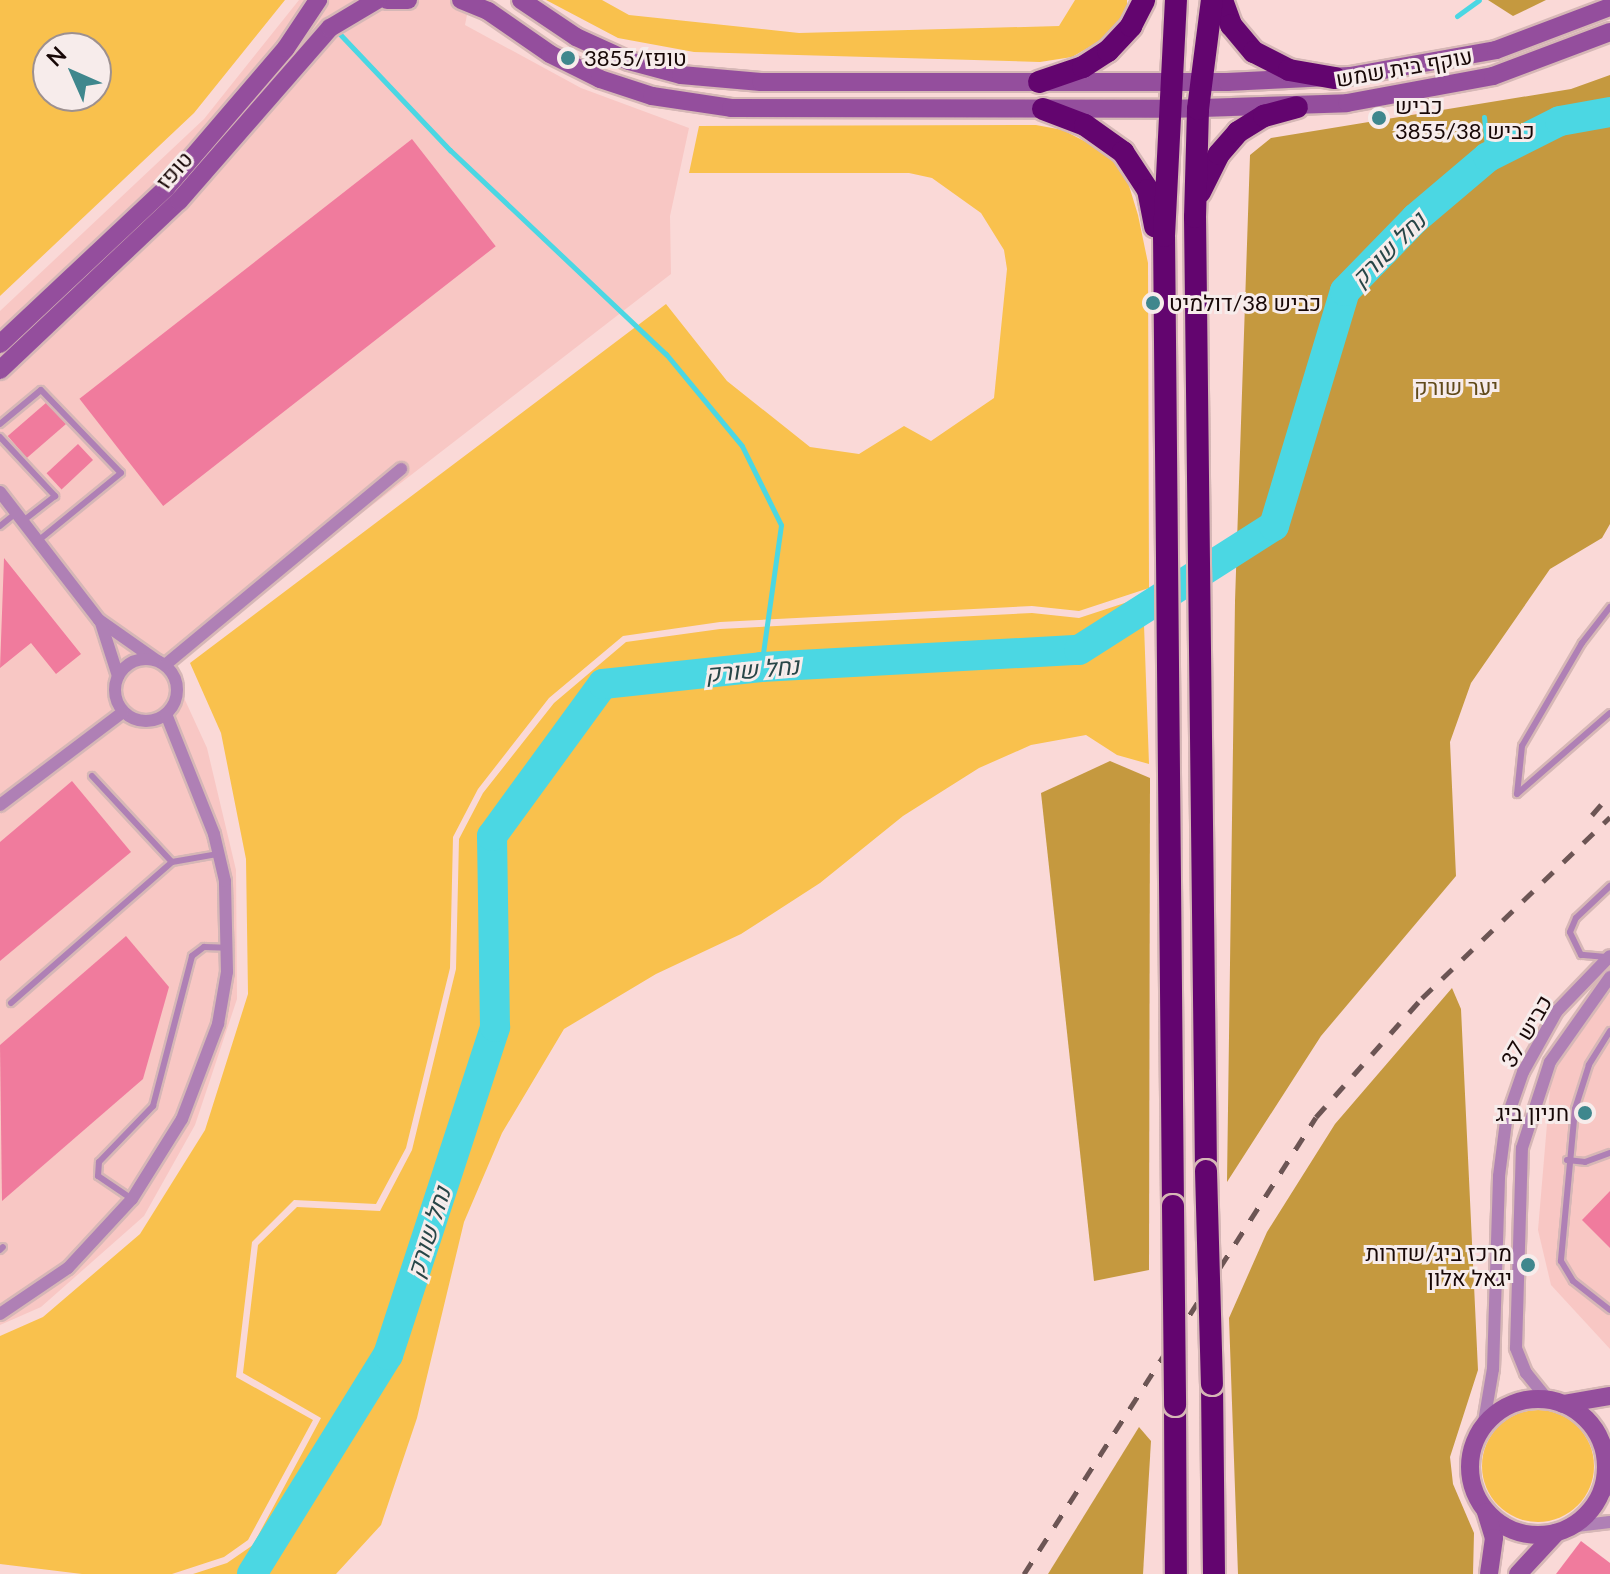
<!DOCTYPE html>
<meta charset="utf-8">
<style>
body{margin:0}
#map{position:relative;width:1610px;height:1574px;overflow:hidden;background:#fad9d7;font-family:Lato,Heebo,sans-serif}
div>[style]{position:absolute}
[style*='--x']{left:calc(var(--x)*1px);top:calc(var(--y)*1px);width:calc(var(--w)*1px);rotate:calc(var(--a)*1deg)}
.built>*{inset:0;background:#f8c7c4}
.green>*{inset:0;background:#f9c14d}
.round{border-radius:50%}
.forest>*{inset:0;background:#c5993f}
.stream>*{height:5px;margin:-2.5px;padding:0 2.5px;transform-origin:2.5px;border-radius:2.5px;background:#4bd7e3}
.river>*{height:30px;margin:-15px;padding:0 15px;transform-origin:15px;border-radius:15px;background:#4bd7e3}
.building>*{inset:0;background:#f07b9d;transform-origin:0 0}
.roads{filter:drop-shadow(2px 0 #d6b7b6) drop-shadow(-2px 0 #d6b7b6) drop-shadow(0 2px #d6b7b6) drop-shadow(0 -2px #d6b7b6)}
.lane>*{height:6px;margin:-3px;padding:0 3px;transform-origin:3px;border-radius:3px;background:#af80b5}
.street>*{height:12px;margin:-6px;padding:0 6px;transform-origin:6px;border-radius:6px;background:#af80b5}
.street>.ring{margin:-6px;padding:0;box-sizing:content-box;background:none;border:12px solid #af80b5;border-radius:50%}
.secondary>*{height:18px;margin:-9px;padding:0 9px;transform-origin:9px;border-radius:9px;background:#944e9d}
.secondary>.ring{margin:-9px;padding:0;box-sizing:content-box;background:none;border:18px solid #944e9d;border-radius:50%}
.highway>*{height:22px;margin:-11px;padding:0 11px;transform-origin:11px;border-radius:11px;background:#63056f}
.rail>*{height:5px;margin-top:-2.5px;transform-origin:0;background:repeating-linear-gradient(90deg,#6c5554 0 14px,transparent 0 28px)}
.bridges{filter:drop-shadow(2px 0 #d6b7b6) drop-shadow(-2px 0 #d6b7b6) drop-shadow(0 2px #d6b7b6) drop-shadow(0 -2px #d6b7b6)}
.highway-bridge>*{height:22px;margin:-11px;padding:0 11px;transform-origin:11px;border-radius:11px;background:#63056f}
.dots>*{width:22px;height:22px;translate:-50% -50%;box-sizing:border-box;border:4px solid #f7eceb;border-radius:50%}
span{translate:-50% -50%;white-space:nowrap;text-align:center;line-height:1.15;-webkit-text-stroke:6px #f7eceb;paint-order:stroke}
.poi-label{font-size:22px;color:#170706}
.left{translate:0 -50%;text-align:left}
.right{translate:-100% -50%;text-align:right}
.street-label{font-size:22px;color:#170706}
.park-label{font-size:22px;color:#614a1a}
.water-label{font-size:24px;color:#284648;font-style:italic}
.north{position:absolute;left:32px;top:32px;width:80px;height:80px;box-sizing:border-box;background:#f7eceb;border:2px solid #9d908f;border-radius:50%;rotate:315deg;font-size:22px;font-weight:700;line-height:32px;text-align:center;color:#170706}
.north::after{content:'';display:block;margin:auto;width:28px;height:36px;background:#3f878d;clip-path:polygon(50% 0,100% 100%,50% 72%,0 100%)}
</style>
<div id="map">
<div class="built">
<i style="clip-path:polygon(299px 0,470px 0,465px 25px,581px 88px,689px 128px,670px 216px,671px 274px,168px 663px,207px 748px,236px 870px,237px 999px,195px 1125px,144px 1216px,41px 1307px,0 1325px,0 311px,204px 119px)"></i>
<i style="clip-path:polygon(1610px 993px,1610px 1349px,1551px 1285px,1538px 1230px,1551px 1077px,1566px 1037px)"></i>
</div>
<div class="green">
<i style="clip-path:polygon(evenodd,0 0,285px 0,194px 113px,0 296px,0 0,48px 48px,96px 48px,96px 96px,48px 96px,48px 48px)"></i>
<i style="clip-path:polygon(546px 0,602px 0,629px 15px,799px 33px,1059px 26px,1075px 0,1127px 0,1127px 11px,1100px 41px,1072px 57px,1040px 62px,694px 52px,618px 38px)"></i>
<i style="clip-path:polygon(1036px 125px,1063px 130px,1107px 153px,1126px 176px,1138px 215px,1148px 263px,1149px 588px,1079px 611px,1032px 606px,720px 622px,623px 636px,549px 698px,478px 789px,453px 837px,450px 968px,406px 1148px,376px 1204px,294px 1200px,252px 1242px,236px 1377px,313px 1420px,248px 1540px,224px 1557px,172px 1574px,82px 1574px,0 1564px,0 1336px,43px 1317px,140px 1234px,205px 1130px,248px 994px,246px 859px,221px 733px,190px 663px,666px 304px,727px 381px,810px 447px,859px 454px,904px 426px,931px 441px,994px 398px,1007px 269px,1004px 250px,981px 213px,932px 178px,909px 173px,689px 173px,699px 126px)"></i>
<i style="clip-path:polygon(1143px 597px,1149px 764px,1117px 755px,1086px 735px,1031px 745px,979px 768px,903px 816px,820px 883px,741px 934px,656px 974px,564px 1029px,502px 1133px,464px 1222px,417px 1418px,381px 1525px,336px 1574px,193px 1574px,227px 1563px,253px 1545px,321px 1418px,243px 1373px,258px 1245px,297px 1207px,380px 1211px,412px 1150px,456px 969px,459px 839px,483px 793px,554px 703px,626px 642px,720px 629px,1032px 613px,1079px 618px)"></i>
<i class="round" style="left:1482px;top:1410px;width:112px;height:112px"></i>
</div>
<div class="forest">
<i style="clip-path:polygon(1488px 0,1546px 0,1513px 16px)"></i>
<i style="clip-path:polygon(1610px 75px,1610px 524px,1602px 538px,1550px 569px,1471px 683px,1450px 742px,1456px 876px,1321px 1036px,1227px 1182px,1235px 601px,1250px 155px,1271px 138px,1571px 89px)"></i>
<i style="clip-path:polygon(1110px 761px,1150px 778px,1149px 1270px,1094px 1281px,1041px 793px)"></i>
<i style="clip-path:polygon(1452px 988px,1461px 1009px,1478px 1370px,1450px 1457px,1453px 1484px,1474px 1533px,1473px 1574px,1238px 1574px,1229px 1318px,1267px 1232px,1335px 1124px)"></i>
<i style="clip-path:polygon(1139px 1427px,1151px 1441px,1143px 1574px,1048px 1574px)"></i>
</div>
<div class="stream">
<i style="--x:1457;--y:16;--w:27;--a:-36"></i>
<i style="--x:336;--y:30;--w:166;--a:46.5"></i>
<i style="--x:450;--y:150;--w:297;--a:43.4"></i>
<i style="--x:666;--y:354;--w:119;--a:50.4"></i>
<i style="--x:742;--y:446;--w:88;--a:63.7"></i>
<i style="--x:781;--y:525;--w:143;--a:98"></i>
<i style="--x:1484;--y:117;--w:40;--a:84.3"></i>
</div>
<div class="river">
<i style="--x:252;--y:1574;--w:258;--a:-58.2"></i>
<i style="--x:388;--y:1355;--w:345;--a:-71.9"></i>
<i style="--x:495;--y:1027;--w:191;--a:-90.9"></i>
<i style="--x:492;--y:836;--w:188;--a:-53.9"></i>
<i style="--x:603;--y:684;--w:159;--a:-6.1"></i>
<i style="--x:761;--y:667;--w:318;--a:-3.1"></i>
<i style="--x:1079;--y:650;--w:231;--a:-32.5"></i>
<i style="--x:1274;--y:526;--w:245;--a:-73.2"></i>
<i style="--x:1345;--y:291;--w:102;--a:-45.8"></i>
<i style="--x:1416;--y:218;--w:94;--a:-40.3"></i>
<i style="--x:1488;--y:157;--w:80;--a:-26.6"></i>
<i style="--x:1560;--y:121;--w:51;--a:-10.2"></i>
</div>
<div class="building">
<i style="left:412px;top:139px;width:136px;height:422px;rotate:52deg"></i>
<i style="left:47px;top:402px;width:29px;height:52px;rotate:49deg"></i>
<i style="left:78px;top:444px;width:22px;height:43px;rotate:47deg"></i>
<i style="clip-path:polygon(4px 558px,81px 654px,56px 674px,31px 643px,0 668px)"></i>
<i style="clip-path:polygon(72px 781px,131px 852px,0 961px,0 842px)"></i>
<i style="clip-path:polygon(126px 936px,169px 987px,143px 1079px,2px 1201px,0 1045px)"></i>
<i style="clip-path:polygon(1610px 1191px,1610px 1248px,1582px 1220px)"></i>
<i style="clip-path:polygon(1581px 1541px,1610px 1563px,1610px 1574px,1556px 1574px)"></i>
</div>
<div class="roads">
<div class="lane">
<i style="--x:0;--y:424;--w:53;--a:-39.7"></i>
<i style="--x:41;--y:390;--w:115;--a:46.1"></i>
<i style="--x:121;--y:473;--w:107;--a:140.7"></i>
<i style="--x:0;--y:437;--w:81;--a:47"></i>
<i style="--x:55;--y:496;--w:39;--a:142"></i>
<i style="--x:0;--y:526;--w:21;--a:-39"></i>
<i style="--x:1610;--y:607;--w:46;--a:127.9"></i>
<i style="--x:1582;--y:643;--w:119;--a:120.2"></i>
<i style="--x:1522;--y:746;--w:48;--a:95.9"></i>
<i style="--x:1517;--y:794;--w:123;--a:-41.1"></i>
<i style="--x:92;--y:776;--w:117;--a:47.1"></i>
<i style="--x:1606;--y:957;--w:25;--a:-175"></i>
<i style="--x:1581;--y:955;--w:25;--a:-116"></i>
<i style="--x:1570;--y:932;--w:15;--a:-67"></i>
<i style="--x:1576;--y:918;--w:47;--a:-43.3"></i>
<i style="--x:11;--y:1003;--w:214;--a:-41.2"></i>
<i style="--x:172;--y:862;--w:47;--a:-9.9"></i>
<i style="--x:1610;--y:1031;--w:40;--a:122"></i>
<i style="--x:1589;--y:1065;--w:46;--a:107.7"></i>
<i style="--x:1575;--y:1109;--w:153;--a:95.3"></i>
<i style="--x:1561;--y:1261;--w:23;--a:59"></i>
<i style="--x:1573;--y:1281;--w:47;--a:38.1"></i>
<i style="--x:1567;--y:1160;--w:18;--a:6"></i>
<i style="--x:1585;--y:1162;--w:27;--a:-20"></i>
<i style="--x:132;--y:1199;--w:41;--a:-145.9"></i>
<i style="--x:98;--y:1176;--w:14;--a:-86"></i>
<i style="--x:99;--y:1162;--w:78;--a:-46"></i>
<i style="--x:153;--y:1106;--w:155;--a:-75.4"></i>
<i style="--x:192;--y:956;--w:15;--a:-37"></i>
<i style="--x:204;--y:947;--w:23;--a:2"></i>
<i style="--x:0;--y:1250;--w:4;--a:-45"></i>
</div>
<div class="street">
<i style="--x:0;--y:492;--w:162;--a:52.3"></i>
<i style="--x:99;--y:620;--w:70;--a:35.1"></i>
<i style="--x:101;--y:623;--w:56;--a:72.2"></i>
<i class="ring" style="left:115px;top:659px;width:50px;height:50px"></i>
<i style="--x:165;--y:665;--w:307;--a:-39.7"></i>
<i style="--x:0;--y:805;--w:154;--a:-37.1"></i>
<i style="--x:0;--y:1314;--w:82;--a:-34.1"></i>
<i style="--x:68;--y:1268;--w:94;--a:-47.2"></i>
<i style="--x:132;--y:1199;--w:94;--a:-58"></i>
<i style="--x:182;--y:1119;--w:102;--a:-69.2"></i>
<i style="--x:218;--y:1024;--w:53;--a:-80.2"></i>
<i style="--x:227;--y:972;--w:91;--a:-91.3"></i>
<i style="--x:225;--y:881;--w:48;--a:-103.2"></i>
<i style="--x:214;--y:834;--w:129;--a:-111.8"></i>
<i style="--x:1548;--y:1400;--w:35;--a:-129"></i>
<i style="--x:1526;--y:1373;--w:27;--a:-112"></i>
<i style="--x:1516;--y:1348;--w:200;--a:-88.3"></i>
<i style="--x:1522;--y:1148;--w:90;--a:-72"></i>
<i style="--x:1550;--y:1062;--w:104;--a:-54.8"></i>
<i style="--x:1483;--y:1428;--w:60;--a:-80.4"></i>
<i style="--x:1493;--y:1369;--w:193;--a:-88.2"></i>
<i style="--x:1499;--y:1176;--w:55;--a:-82.7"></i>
<i style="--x:1506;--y:1121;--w:52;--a:-70.9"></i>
<i style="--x:1523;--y:1072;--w:70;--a:-60.9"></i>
<i style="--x:1557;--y:1011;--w:76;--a:-46.1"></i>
<i style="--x:1605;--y:1471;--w:20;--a:75"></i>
<i style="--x:1568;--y:1527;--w:42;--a:-6.8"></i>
</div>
<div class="secondary">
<i style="--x:387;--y:0;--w:21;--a:0"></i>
<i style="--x:461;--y:0;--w:29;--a:22"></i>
<i style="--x:488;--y:11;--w:75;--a:34.7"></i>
<i style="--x:550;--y:54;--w:56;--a:26.6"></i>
<i style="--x:600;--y:79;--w:55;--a:18.1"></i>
<i style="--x:652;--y:96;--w:80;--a:8.6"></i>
<i style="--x:731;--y:108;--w:439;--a:0.1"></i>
<i style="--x:1170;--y:109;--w:177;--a:-1.9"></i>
<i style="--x:1347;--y:103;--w:148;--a:-10.5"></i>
<i style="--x:1493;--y:76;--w:125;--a:-20.6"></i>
<i style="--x:521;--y:0;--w:66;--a:33.9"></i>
<i style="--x:576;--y:37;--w:58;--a:24.4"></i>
<i style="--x:629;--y:61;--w:54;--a:15.1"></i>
<i style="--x:681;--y:75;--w:80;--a:5"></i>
<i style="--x:761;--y:82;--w:466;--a:0"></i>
<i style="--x:1227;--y:82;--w:123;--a:-2.8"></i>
<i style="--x:1350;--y:76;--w:148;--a:-10.1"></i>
<i style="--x:1496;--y:50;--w:122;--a:-20.7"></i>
<i style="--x:0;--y:344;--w:228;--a:-43.2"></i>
<i style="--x:166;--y:188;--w:184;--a:-49.4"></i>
<i style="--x:286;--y:48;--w:58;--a:-56.3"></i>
<i style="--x:0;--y:370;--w:246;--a:-43.4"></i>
<i style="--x:179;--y:201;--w:230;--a:-48.9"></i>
<i style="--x:330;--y:28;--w:55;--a:-30.8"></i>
<i class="ring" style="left:1470px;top:1399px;width:118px;height:118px"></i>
<i style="--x:1563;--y:1404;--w:48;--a:-9.7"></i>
<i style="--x:1486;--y:1512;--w:27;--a:73"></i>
<i style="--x:1494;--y:1538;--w:36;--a:98"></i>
<i style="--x:1518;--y:1574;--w:56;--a:-47.2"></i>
</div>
<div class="highway">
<i style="--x:1222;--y:0;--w:27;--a:70"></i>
<i style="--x:1231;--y:25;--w:35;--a:50"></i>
<i style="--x:1254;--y:52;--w:39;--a:27"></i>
<i style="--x:1289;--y:70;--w:47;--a:9.9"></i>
<i style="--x:1039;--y:82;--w:46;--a:-18.8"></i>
<i style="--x:1083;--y:67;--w:30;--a:-33"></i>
<i style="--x:1108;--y:51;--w:34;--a:-47"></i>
<i style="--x:1131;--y:26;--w:29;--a:-63"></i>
<i style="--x:1043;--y:109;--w:45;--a:20.9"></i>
<i style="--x:1085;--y:125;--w:47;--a:35.4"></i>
<i style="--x:1123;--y:152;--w:45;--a:56.7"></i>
<i style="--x:1148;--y:190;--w:37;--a:79"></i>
<i style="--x:1200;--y:192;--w:42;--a:-63.4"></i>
<i style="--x:1219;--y:154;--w:29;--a:-49"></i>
<i style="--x:1238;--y:132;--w:31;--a:-32"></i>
<i style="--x:1264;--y:116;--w:34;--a:-15"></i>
<i style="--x:1206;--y:1171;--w:954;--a:-90.66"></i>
<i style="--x:1195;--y:217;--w:108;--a:-88.4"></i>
<i style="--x:1198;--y:109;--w:110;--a:-82.7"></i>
<i style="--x:1173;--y:1206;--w:970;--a:-90.53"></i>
<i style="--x:1164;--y:236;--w:236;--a:-87.1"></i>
<i style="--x:1212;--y:1384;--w:190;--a:89.4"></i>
<i style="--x:1175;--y:1405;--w:169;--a:89.7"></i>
</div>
</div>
<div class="rail">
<i style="--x:1592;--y:815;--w:28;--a:-49"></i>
<i style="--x:1024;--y:1574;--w:542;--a:-57.42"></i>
<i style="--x:1316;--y:1117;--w:159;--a:-48.3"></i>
<i style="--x:1422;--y:998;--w:261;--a:-43.9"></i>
</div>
<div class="bridges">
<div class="highway-bridge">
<i style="--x:1206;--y:1171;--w:213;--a:88.4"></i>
<i style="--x:1173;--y:1206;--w:199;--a:89.4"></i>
</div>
</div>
<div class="dots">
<i style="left:568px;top:58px;background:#3f878d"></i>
<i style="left:1379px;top:118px;background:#3f878d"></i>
<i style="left:1153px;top:303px;background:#3f878d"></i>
<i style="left:1585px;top:1113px;background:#3f878d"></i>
<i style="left:1528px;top:1265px;background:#3f878d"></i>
</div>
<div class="poi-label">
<span class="left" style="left:584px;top:58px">3855/טופז</span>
<span class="left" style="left:1395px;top:118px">כביש<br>3855/כביש 38</span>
<span class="left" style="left:1169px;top:303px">כביש 38/דולמיט</span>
<span class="right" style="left:1569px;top:1113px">חניון ביג</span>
<span class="right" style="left:1512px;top:1265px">מרכז ביג/שדרות<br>יגאל אלון</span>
</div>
<div class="street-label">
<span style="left:1404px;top:67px;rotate:-10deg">עוקף בית שמש</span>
<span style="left:174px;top:170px;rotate:-48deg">טופז</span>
<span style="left:1526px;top:1031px;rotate:-60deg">כביש 37</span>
</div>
<div class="park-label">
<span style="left:1456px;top:387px">יער שורק</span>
</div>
<div class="water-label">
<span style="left:1388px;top:249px;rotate:-45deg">נחל שורק</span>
<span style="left:752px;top:669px;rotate:-5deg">נחל שורק</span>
<span style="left:428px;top:1232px;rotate:-72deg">נחל שורק</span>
</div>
<div class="north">N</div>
</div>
